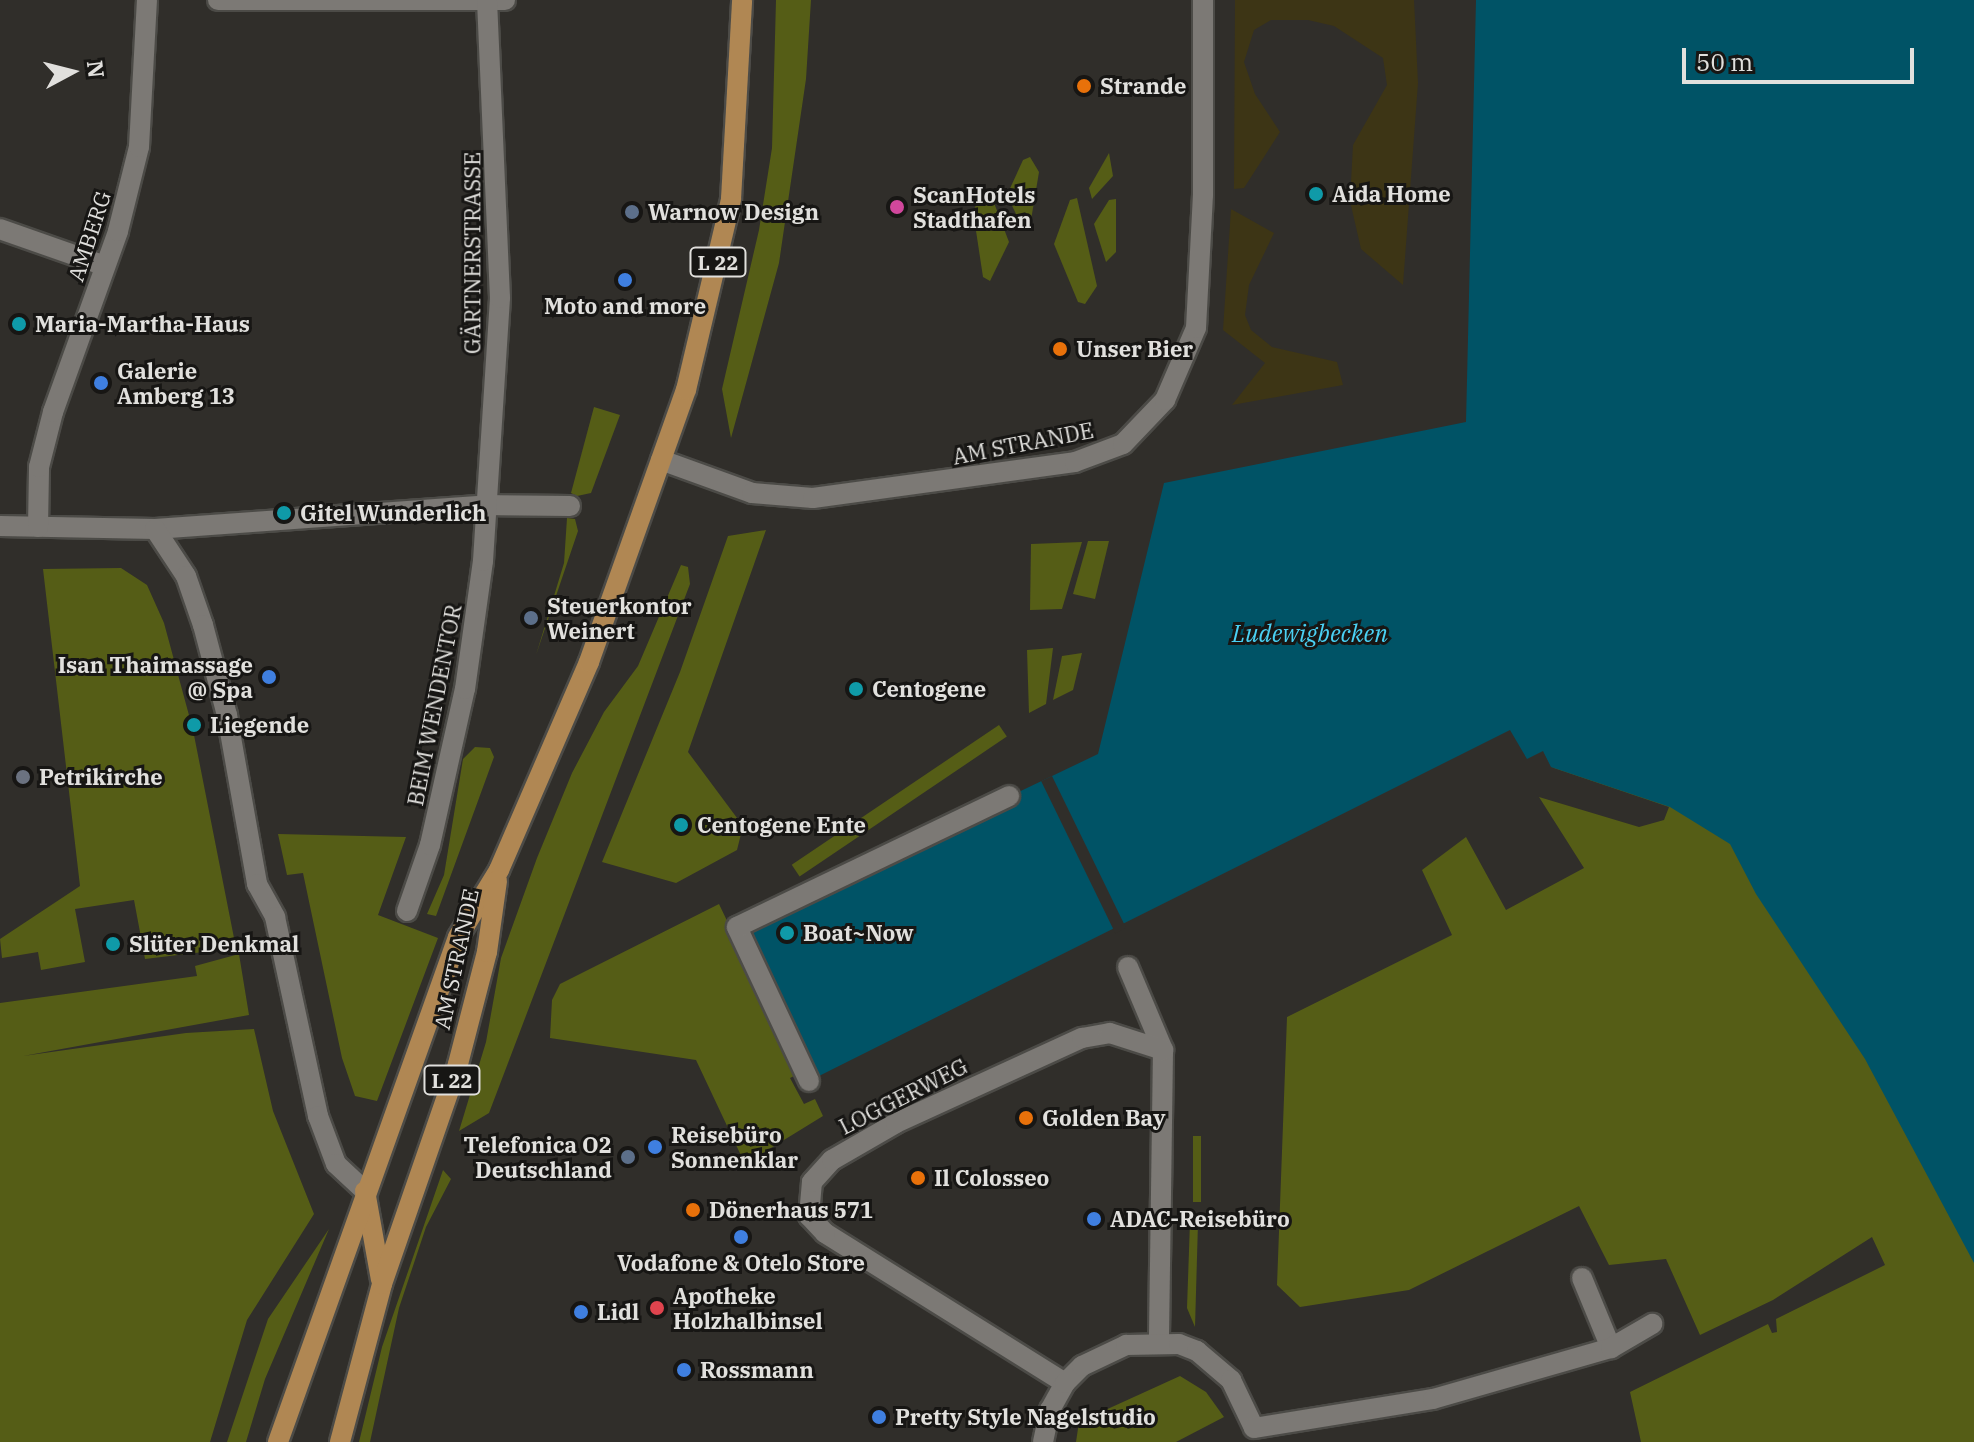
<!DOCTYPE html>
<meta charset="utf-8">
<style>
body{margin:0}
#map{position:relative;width:1974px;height:1442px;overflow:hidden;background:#302e2a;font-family:"IBM Plex Serif",serif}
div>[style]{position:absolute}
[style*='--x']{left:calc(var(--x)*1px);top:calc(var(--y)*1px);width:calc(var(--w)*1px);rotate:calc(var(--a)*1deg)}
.green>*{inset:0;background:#555d16;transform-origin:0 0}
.sand>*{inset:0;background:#3d3515}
.water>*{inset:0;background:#005366}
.pier>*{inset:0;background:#302e2a;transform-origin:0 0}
.roads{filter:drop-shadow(2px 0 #4c4b47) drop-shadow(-2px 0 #4c4b47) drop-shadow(0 2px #4c4b47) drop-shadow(0 -2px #4c4b47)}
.pedestrian>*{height:20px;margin:-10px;padding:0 10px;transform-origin:10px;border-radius:10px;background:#7c7975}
.minor>*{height:20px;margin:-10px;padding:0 10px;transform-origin:10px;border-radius:10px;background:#7c7975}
.primary>*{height:20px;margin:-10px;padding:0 10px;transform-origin:10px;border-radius:10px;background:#b08753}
.dots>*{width:22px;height:22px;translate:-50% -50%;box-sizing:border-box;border:4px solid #171614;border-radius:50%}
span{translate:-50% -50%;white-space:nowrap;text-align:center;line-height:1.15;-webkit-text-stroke:6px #171614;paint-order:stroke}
.shield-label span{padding:2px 6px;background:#171614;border:2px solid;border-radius:6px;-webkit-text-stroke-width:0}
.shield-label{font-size:20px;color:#e1e0dd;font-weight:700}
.poi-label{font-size:22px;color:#e1e0dd;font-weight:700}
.left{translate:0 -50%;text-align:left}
.right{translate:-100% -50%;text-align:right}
.street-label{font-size:22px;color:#e1e0dd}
.water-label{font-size:24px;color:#4ad1f4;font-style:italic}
.north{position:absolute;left:32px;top:32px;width:80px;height:80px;-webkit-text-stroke:6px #171614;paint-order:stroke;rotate:83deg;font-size:22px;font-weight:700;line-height:32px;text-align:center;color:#e1e0dd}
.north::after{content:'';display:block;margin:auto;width:28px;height:36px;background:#e1e0dd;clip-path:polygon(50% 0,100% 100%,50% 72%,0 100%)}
.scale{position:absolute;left:1682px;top:48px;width:232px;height:36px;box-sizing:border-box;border:4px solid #e1e0dd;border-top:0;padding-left:10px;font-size:24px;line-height:28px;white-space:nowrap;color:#e1e0dd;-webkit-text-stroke:6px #171614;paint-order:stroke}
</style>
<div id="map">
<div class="green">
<i style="clip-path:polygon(776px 0,811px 0,806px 79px,779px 263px,731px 438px,722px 389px,759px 230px,772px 148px)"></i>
<i style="clip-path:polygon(1109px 153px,1113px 176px,1092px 199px,1089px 188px)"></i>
<i style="clip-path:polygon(1030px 157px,1039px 172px,1030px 226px,1024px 231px,1007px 195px,1023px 160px)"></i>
<i style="clip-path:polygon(983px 192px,991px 195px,1009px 242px,990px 281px,983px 277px,973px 211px)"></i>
<i style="clip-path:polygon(1077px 198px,1097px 286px,1085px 304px,1078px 302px,1054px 244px,1070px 200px)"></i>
<i style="clip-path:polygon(1116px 199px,1116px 252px,1106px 262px,1094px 224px,1109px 200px)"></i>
<i style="clip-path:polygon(594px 407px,620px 415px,591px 493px,577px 496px,571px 493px)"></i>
<i style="clip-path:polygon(567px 518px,575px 519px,578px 531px,536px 655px,564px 563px)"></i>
<i style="clip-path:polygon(766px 530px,688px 752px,743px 826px,737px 850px,676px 883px,602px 862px,680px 672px,728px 536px)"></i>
<i style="clip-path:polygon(1088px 541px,1109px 541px,1095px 599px,1073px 594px)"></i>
<i style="clip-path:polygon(1082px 542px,1062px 609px,1030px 610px,1031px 544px)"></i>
<i style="clip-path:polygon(681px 565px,688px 567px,690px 584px,489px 1113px,459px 1131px,486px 1042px,501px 958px,537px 858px,572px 773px,604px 712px,638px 666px)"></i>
<i style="clip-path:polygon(121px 568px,147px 585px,164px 623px,193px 730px,236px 948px,145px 959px,134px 900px,75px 909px,85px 962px,41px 970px,38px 952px,2px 958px,0 939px,80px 886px,43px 569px)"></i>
<i style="clip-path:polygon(1053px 648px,1046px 704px,1029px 713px,1027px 650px)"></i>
<i style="clip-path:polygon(1082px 653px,1073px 690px,1053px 700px,1062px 656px)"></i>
<i style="left:999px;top:725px;width:14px;height:250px;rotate:56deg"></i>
<i style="clip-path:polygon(475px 747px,490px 748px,494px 757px,436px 916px,427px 914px,444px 875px,463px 759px)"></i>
<i style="clip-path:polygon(1551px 767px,1598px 775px,1721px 825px,1974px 1228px,1974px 1442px,1641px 1442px,1630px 1392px,1768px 1324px,1772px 1333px,1777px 1332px,1776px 1319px,1885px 1265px,1872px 1237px,1773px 1300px,1700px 1335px,1666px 1259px,1609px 1265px,1579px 1206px,1409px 1290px,1300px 1307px,1277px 1285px,1287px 1017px,1452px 935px,1422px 870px,1466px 837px,1506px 910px,1584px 868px,1539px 797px,1639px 827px,1664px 820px,1669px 807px)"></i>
<i style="clip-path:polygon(278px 834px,406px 837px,378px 915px,438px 938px,377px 1101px,355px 1096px,342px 1058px,303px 873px,287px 875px)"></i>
<i style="clip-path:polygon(719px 904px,800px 1073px,790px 1078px,804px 1104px,815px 1099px,823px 1116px,745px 1164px,696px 1060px,550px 1038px,552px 1000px,560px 984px)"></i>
<i style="clip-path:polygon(239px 954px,249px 1015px,23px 1056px,186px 1033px,254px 1029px,273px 1111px,314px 1214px,247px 1320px,210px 1442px,0 1442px,0 1003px,197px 976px,195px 966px)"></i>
<i style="left:1193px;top:1136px;width:8px;height:66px"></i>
<i style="clip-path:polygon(443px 1170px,451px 1179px,426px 1227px,399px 1308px,370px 1442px,359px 1442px,382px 1347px)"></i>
<i style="clip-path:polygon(1190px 1222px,1198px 1223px,1195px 1327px,1187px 1308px)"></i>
<i style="clip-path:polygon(329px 1229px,265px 1379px,246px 1442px,227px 1442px,268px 1319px)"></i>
<i style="clip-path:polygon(1180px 1376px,1206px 1392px,1224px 1417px,1176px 1442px,1076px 1442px,1079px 1422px)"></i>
</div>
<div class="sand">
<i style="clip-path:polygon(1235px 0,1414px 0,1418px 83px,1403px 285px,1361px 249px,1350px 201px,1353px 145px,1387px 85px,1383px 58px,1334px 26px,1308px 20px,1271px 20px,1254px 30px,1244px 62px,1255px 94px,1280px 132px,1244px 188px,1234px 189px)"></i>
<i style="clip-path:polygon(1231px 209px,1274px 233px,1249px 285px,1245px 315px,1251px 330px,1272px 347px,1337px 362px,1343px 385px,1232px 405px,1265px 363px,1223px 330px)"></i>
</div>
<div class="water">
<i style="clip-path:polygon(1476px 0,1974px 0,1974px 1263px,1865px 1059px,1756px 894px,1730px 844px,1670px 807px,1551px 767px,1543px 751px,1527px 759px,1510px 730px,809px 1081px,737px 927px,1098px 754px,1164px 483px,1466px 422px)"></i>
</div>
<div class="pier">
<i style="left:1052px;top:776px;width:169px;height:12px;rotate:64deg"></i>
</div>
<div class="roads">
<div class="pedestrian">
<i style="--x:809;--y:1081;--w:170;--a:-115.1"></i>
<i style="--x:737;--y:927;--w:302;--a:-25.7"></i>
</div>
<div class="minor">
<i style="--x:218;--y:0;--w:287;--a:0"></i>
<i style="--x:0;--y:229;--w:111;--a:19.4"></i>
<i style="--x:661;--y:460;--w:97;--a:19.9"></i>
<i style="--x:752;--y:493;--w:61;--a:4.7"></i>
<i style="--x:813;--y:498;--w:264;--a:-7.8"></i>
<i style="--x:1075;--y:462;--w:51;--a:-20.6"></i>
<i style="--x:1123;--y:444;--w:61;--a:-46.3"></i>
<i style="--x:1165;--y:400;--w:78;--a:-66.7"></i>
<i style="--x:1196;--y:328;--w:133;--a:-87"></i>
<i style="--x:1203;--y:195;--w:195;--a:-90"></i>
<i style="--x:0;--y:526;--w:155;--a:1.1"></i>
<i style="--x:155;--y:529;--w:334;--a:-4.1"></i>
<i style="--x:488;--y:505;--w:82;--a:0.7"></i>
<i style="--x:38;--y:527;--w:60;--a:-89"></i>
<i style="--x:39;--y:467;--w:57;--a:-75.7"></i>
<i style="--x:53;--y:412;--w:192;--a:-70.2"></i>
<i style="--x:118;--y:231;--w:87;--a:-76"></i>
<i style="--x:139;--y:147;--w:147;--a:-86.9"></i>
<i style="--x:155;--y:529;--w:56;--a:56.6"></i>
<i style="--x:186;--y:576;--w:52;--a:70.9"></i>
<i style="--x:203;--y:625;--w:93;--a:75.1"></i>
<i style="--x:227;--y:715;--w:172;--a:79.9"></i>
<i style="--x:257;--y:884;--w:38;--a:61"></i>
<i style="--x:275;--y:917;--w:204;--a:77.8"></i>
<i style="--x:318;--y:1116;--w:51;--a:69.4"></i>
<i style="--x:336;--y:1164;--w:40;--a:43"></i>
<i style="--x:407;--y:911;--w:70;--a:-70.8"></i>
<i style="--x:430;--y:845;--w:160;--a:-77.4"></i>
<i style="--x:465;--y:689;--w:129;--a:-82"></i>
<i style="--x:483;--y:561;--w:264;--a:-86.3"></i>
<i style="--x:500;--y:298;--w:297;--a:-92.5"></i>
<i style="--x:1128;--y:967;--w:90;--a:67.1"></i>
<i style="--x:1163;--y:1050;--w:293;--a:90.8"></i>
<i style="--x:1582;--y:1278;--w:76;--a:67.5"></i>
<i style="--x:1065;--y:1383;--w:283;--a:-148"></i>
<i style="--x:825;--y:1233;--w:23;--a:-133"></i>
<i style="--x:809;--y:1216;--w:34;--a:-85"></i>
<i style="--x:812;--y:1182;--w:30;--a:-48"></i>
<i style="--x:832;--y:1160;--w:74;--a:-30"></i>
<i style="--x:896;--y:1123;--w:205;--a:-24.6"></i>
<i style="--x:1082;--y:1038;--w:28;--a:-10"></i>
<i style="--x:1110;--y:1033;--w:56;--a:17.8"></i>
<i style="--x:1043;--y:1442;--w:33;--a:-78"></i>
<i style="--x:1050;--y:1410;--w:31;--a:-61"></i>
<i style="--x:1065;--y:1383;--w:24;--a:-45"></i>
<i style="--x:1082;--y:1366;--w:49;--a:-25.5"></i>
<i style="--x:1126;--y:1345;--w:53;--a:-1.1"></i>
<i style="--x:1179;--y:1344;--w:19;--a:21"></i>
<i style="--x:1197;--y:1351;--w:45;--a:40.5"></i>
<i style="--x:1231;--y:1380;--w:53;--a:64.4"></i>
<i style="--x:1254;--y:1428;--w:181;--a:-9.2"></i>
<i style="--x:1433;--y:1399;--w:185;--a:-16"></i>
<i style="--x:1611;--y:1348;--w:48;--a:-30.3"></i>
</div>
<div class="primary">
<i style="--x:365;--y:1191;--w:90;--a:79.8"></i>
<i style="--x:278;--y:1442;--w:536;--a:-70.38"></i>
<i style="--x:458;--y:937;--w:79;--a:-58.5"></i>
<i style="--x:499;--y:870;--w:227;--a:-66.6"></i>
<i style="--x:589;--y:662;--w:289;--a:-70.4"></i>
<i style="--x:686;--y:390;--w:196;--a:-76.7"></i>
<i style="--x:731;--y:199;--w:199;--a:-86.8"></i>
<i style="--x:340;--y:1442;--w:163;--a:-75.1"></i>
<i style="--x:382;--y:1284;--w:233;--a:-70.9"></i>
<i style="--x:458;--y:1064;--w:116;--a:-75.5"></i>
<i style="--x:487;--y:952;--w:72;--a:-82"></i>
</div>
</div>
<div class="dots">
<i style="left:1084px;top:86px;background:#e8710a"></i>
<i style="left:1316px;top:194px;background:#0f9aa8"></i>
<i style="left:897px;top:207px;background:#d1479c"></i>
<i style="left:632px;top:212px;background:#5c6f8a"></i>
<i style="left:625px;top:280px;background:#3f7fe0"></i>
<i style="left:19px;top:324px;background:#0f9aa8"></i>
<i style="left:1060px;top:349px;background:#e8710a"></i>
<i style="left:101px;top:383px;background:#3f7fe0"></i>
<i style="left:284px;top:513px;background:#0f9aa8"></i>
<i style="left:531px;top:618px;background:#5c6f8a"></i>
<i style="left:269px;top:677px;background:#3f7fe0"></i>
<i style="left:856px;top:689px;background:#0f9aa8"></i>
<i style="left:194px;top:725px;background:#0f9aa8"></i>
<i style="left:23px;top:777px;background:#6b7280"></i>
<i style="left:681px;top:825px;background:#0f9aa8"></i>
<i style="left:787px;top:933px;background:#0f9aa8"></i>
<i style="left:113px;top:944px;background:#0f9aa8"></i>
<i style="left:1026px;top:1118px;background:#e8710a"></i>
<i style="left:655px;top:1147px;background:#3f7fe0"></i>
<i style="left:628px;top:1157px;background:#5c6f8a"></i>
<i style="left:918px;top:1178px;background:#e8710a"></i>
<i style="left:693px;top:1210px;background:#e8710a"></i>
<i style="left:1094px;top:1219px;background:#3f7fe0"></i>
<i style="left:741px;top:1237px;background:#3f7fe0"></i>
<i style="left:657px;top:1308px;background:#e0444e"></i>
<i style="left:581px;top:1312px;background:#3f7fe0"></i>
<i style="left:684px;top:1370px;background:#3f7fe0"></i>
<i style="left:879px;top:1417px;background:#3f7fe0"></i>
</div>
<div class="shield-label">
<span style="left:718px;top:262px">L 22</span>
<span style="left:452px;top:1080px">L 22</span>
</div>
<div class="poi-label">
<span class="left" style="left:1100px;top:86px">Strande</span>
<span class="left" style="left:913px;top:207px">ScanHotels<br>Stadthafen</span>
<span class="left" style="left:1332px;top:194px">Aida Home</span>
<span class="left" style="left:648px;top:212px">Warnow Design</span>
<span style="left:625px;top:306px">Moto and more</span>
<span class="left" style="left:35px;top:324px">Maria-Martha-Haus</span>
<span class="left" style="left:1076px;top:349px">Unser Bier</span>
<span class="left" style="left:117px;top:383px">Galerie<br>Amberg 13</span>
<span class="left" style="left:300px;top:513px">Gitel Wunderlich</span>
<span class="left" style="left:547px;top:618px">Steuerkontor<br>Weinert</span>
<span class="right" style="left:253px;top:677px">Isan Thaimassage<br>@ Spa</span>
<span class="left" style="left:872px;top:689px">Centogene</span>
<span class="left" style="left:210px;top:725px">Liegende</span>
<span class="left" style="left:39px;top:777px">Petrikirche</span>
<span class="left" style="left:697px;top:825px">Centogene Ente</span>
<span class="left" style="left:803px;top:933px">Boat~Now</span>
<span class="left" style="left:129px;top:944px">Slüter Denkmal</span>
<span class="left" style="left:1042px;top:1118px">Golden Bay</span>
<span class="left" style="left:671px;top:1147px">Reisebüro<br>Sonnenklar</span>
<span class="right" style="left:612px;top:1157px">Telefonica O2<br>Deutschland</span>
<span class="left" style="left:934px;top:1178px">Il Colosseo</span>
<span class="left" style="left:709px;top:1210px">Dönerhaus 571</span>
<span class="left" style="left:1110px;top:1219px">ADAC-Reisebüro</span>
<span style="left:741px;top:1263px">Vodafone &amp; Otelo Store</span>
<span class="left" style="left:673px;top:1308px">Apotheke<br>Holzhalbinsel</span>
<span class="left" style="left:597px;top:1312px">Lidl</span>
<span class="left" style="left:700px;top:1370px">Rossmann</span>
<span class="left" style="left:895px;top:1417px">Pretty Style Nagelstudio</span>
</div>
<div class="street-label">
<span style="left:89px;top:236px;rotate:-72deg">AMBERG</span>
<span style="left:472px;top:253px;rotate:-90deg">GÄRTNERSTRASSE</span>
<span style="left:1023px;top:443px;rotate:-11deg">AM STRANDE</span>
<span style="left:434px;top:705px;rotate:-79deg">BEIM WENDENTOR</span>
<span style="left:456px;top:959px;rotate:-78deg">AM STRANDE</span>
<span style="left:903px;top:1096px;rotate:-27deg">LOGGERWEG</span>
</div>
<div class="water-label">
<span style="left:1310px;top:634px">Ludewigbecken</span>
</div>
<div class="north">N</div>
<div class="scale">50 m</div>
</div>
